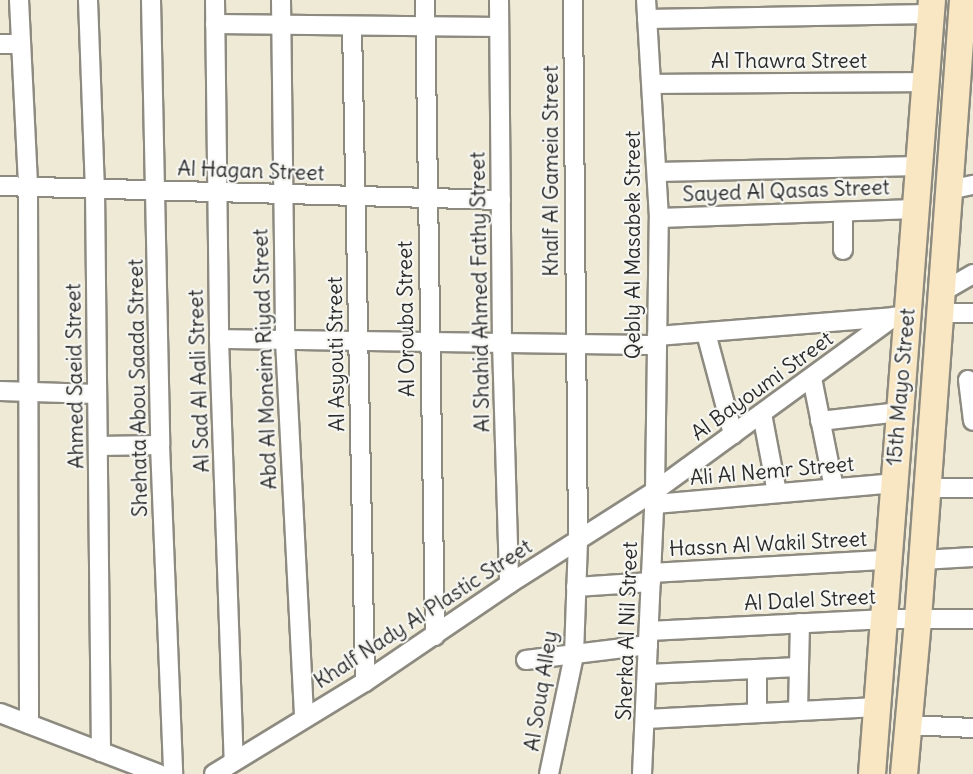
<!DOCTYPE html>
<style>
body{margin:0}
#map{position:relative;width:973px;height:774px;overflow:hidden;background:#efead6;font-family:Delius,sans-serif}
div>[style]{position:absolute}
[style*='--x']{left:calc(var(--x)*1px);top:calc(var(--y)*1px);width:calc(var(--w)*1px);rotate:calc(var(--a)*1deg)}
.roads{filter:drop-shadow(2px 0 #8d8a80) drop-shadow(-2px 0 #8d8a80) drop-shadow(0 2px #8d8a80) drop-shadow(0 -2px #8d8a80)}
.street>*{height:18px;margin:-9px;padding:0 9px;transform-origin:9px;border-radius:9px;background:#fff}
.secondary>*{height:26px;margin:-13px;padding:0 13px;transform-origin:13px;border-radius:13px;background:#f9e7c3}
span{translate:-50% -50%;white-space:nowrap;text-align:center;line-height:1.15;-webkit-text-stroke:4.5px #f6f6f2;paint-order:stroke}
.street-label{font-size:21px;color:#2b2b2b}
</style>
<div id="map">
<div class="roads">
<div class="street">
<i style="--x:19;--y:0;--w:187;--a:87.2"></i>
<i style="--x:28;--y:187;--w:537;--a:89.89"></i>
<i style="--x:88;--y:0;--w:189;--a:87.9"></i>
<i style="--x:95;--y:189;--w:563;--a:89.39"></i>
<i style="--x:151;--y:0;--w:445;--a:88.8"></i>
<i style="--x:160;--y:445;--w:329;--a:87.7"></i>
<i style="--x:215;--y:0;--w:339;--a:89.3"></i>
<i style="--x:219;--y:339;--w:422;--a:88"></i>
<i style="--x:281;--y:0;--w:340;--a:89.3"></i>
<i style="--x:285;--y:340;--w:377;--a:87.1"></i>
<i style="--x:425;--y:0;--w:636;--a:89.1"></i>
<i style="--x:499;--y:0;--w:343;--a:89.5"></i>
<i style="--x:502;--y:343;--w:241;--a:88.3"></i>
<i style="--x:647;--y:19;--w:284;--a:-1"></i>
<i style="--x:215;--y:24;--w:284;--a:0.6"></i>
<i style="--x:352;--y:26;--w:656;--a:88.86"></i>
<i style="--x:0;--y:44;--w:21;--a:0"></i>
<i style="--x:653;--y:84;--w:273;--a:-0.4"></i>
<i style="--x:657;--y:172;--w:262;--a:-1.3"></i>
<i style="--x:0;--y:186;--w:501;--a:1.6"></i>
<i style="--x:949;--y:190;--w:25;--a:-12"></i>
<i style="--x:843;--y:212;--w:38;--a:90"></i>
<i style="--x:659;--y:218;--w:256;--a:-2"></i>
<i style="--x:942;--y:292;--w:36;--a:-30"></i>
<i style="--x:940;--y:313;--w:33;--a:0"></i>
<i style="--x:706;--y:333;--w:105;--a:75"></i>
<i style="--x:657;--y:336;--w:239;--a:-4.6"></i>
<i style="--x:219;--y:339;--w:438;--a:0.8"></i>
<i style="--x:812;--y:378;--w:112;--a:78.7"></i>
<i style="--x:968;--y:380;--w:41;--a:83"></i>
<i style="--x:0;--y:391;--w:97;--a:1.8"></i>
<i style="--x:762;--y:414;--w:80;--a:79.2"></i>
<i style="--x:820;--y:421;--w:80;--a:-6.5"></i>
<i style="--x:98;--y:446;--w:62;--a:-0.9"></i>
<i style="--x:928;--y:488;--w:45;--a:0"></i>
<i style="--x:655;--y:504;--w:239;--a:-5"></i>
<i style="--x:922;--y:560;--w:51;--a:-3.4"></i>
<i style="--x:651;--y:573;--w:236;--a:-3.2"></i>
<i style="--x:576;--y:587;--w:75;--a:-3.8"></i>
<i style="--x:649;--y:631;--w:233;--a:-2.9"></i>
<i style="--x:882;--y:619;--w:91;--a:0"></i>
<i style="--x:526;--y:660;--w:123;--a:-7"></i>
<i style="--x:757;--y:669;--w:44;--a:90"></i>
<i style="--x:647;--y:674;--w:152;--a:-2.6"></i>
<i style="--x:798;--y:711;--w:88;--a:-88.7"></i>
<i style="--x:0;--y:713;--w:170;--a:21"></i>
<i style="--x:646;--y:719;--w:231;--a:-3"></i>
<i style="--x:909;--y:725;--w:64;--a:2.7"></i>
<i style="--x:214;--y:774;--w:177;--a:-31.4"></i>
<i style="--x:365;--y:682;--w:174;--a:-34.2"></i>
<i style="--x:509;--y:584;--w:173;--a:-32.5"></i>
<i style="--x:655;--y:491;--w:296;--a:-36.1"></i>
<i style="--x:549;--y:774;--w:122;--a:-78.1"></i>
<i style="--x:574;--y:655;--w:113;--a:-88"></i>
<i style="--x:578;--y:542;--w:542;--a:-90.53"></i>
<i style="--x:642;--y:774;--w:283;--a:-87.4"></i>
<i style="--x:655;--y:491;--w:273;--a:-89.2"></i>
<i style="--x:659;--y:218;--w:218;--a:-93.4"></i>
</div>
<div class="secondary">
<i style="--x:872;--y:774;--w:776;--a:-85.57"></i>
<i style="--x:904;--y:774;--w:156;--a:-84.8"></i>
<i style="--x:918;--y:619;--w:621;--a:-85.84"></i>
</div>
</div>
<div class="street-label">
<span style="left:789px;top:61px">Al Thawra Street</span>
<span style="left:251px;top:171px;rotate:2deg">Al Hagan Street</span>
<span style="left:551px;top:171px;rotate:-90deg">Khalf Al Gameia Street</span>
<span style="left:786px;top:191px;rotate:-2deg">Sayed Al Qasas Street</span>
<span style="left:633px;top:245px;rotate:-90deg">Qebly Al Masabek Street</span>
<span style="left:480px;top:292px;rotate:-91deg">Al Shahid Ahmed Fathy Street</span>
<span style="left:406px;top:319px;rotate:-91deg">Al Orouba Street</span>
<span style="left:336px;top:354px;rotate:-91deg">Al Asyouti Street</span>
<span style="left:265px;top:359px;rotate:-92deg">Abd Al Moneim Riyad Street</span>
<span style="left:75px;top:376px;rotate:-91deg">Ahmed Saeid Street</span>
<span style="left:199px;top:381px;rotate:-92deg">Al Sad Al Aali Street</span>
<span style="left:762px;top:386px;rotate:-36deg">Al Bayoumi Street</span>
<span style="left:901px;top:387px;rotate:-85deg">15th Mayo Street</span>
<span style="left:138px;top:388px;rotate:-91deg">Shehata Abou Saada Street</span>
<span style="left:772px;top:471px;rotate:-5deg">Ali Al Nemr Street</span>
<span style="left:768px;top:544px;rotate:-3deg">Hassn Al Wakil Street</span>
<span style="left:810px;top:600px;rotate:-3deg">Al Dalel Street</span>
<span style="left:423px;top:614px;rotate:-33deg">Khalf Nady Al Plastic Street</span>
<span style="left:627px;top:631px;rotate:-88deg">Sherka Al Nil Street</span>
<span style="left:541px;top:691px;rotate:-81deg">Al Souq Alley</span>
</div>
</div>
